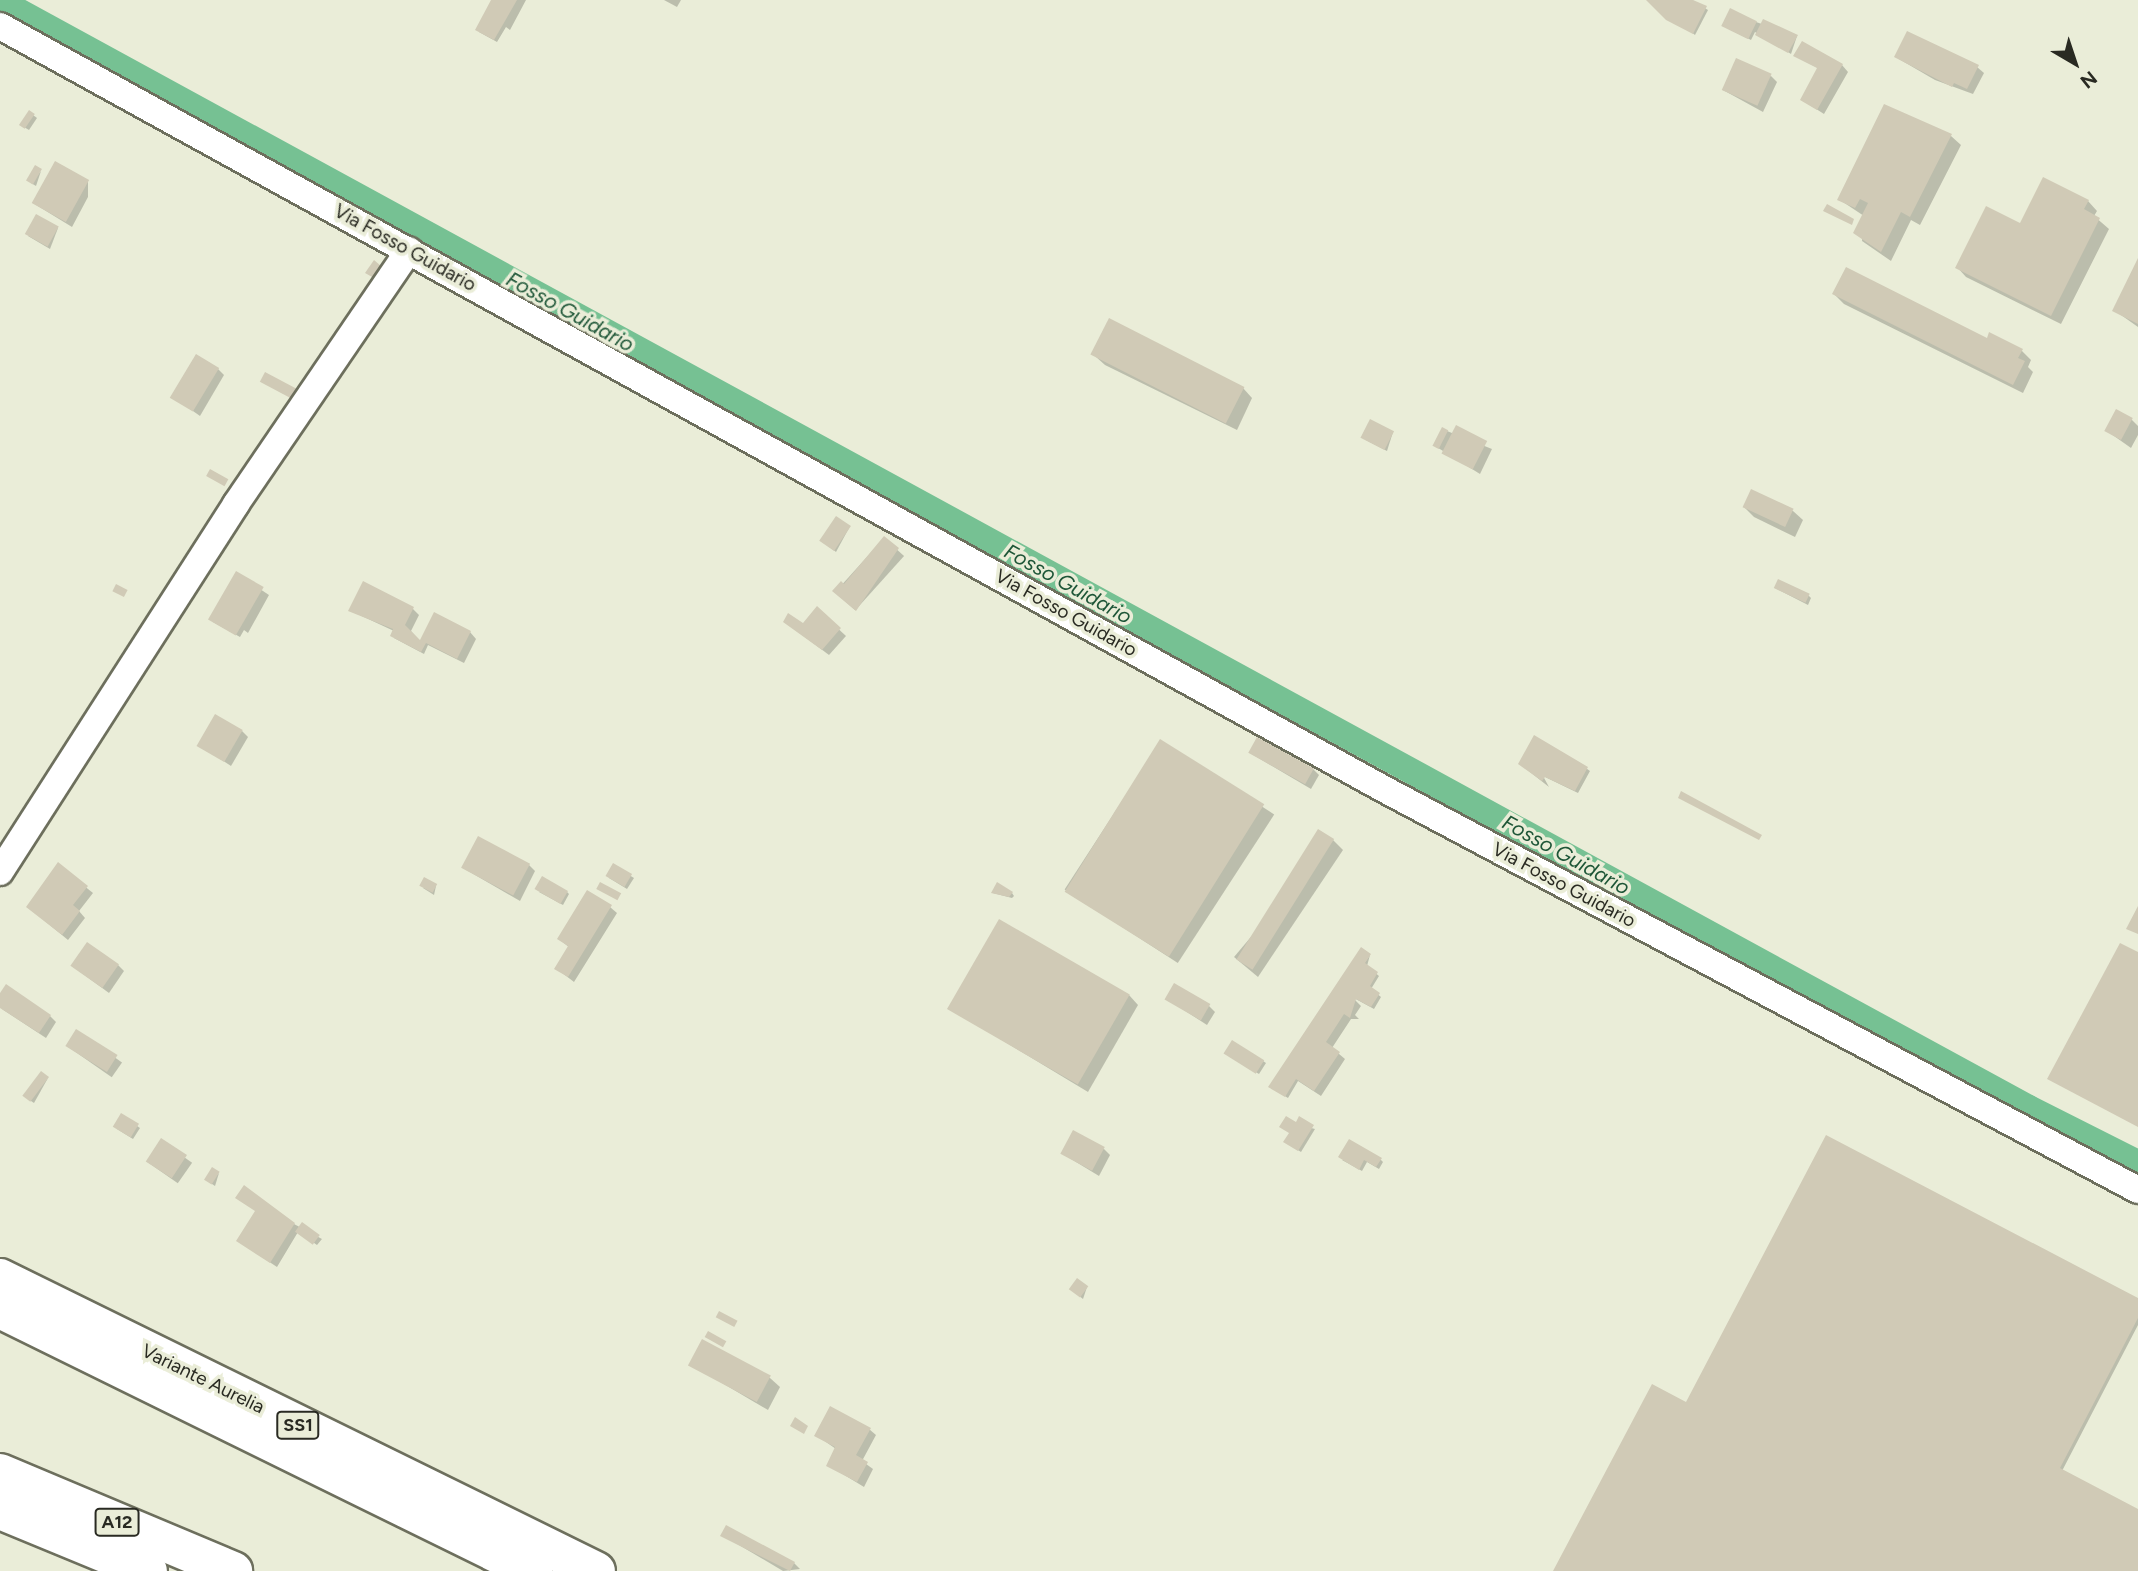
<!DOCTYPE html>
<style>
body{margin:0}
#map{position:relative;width:2138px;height:1571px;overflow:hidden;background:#eaedd8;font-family:Figtree,sans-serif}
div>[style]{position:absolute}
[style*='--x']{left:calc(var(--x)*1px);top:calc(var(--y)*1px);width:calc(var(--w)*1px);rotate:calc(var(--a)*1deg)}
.shadow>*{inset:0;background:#0003;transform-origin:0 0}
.canal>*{height:26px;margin:-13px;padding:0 13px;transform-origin:13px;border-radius:13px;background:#76c193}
.building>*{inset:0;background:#d0cab6;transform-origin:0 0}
.roads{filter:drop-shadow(2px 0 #6d6f5d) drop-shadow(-2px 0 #6d6f5d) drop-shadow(0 2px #6d6f5d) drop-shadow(0 -2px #6d6f5d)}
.minor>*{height:26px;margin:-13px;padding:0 13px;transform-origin:13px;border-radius:13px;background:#fff}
.trunk>*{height:38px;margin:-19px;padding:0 19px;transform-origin:19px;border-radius:19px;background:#fff}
.motorway>*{height:38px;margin:-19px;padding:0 19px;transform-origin:19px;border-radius:19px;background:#fff}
span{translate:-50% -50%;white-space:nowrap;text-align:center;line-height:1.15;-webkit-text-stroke:7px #eaedd8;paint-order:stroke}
.shield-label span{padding:2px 5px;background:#eaedd8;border:2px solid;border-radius:5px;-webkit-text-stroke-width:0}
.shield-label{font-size:18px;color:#292a22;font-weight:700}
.street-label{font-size:19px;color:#292a22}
.water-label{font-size:21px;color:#1e5637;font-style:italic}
.north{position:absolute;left:2040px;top:28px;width:70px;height:70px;-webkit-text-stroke:5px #eaedd8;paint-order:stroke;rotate:141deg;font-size:19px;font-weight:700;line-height:28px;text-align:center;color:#292a22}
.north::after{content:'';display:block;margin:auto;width:24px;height:32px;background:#292a22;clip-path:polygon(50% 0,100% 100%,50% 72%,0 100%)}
</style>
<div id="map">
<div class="shadow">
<i style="clip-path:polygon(493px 0,526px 0,510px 30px,506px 27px,497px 42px,479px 32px)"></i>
<i style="clip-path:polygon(664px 0,681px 0,677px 7px)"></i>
<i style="clip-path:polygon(1648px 0,1692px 0,1708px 10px,1695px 35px)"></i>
<i style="clip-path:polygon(1756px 22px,1797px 36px,1791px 54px,1755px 32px,1751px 40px,1727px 28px)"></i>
<i style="clip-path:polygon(1795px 56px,1842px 65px,1848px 72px,1824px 114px,1802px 100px,1818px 68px)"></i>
<i style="clip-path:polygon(1899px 59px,1977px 67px,1984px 73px,1973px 94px,1935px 80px)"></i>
<i style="clip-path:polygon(1771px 76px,1777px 82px,1763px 112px,1723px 90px)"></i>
<i style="clip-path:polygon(1884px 106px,1951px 136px,1961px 145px,1920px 225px,1911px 220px,1891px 261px,1862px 241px,1864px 216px,1840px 200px)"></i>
<i style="clip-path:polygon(29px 112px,37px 118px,29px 130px,24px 127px)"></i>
<i style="clip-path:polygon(41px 171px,36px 186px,31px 183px)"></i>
<i style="clip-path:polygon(88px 181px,88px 197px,72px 227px,33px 203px)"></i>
<i style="clip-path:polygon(2088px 201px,2097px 211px,2094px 216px,2109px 229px,2061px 324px,1966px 277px,1957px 267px,2020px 225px)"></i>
<i style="clip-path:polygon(58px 228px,50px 249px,28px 236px)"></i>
<i style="clip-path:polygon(2138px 262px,2138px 327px,2114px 310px)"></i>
<i style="clip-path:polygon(1834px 294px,2022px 351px,2031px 360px,2028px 367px,2033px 372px,2023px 393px,1844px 304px)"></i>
<i style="clip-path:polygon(1095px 356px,1243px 388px,1252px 398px,1237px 430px,1105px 365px)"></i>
<i style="clip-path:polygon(218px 369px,224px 375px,200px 416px,173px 397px)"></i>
<i style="clip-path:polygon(2131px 419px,2138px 426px,2138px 435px,2131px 448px,2107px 431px)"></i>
<i style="clip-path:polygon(1447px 431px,1492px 449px,1480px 474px,1435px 446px)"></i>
<i style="clip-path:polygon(1393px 432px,1387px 451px,1366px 440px)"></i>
<i style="clip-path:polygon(1744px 507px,1793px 511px,1803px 520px,1795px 537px,1754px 517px)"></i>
<i style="clip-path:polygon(849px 528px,836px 552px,823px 542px)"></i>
<i style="left:884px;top:538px;width:27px;height:73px;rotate:42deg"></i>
<i style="clip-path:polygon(236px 573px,269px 595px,248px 633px,244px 630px,240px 637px,213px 622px)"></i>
<i style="clip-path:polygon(1775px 588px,1809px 596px,1811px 598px,1808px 605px)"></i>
<i style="clip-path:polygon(413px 609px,419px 615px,411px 631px,421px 642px,470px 632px,476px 639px,464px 663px,428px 645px,424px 654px,394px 638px,394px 631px,351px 611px)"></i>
<i style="clip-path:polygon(817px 609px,846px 636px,829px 655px,801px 634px)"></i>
<i style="clip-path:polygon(242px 731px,248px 737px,231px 766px,199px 745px)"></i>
<i style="left:1161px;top:741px;width:135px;height:177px;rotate:33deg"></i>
<i style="clip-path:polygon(1250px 753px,1313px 769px,1319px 775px,1311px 789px)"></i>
<i style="clip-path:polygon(1520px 764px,1580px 764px,1590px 771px,1578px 793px,1543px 776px,1549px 787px)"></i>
<i style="clip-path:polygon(1333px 840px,1343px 850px,1258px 977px,1234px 957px)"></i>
<i style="clip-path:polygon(58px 865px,93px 893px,79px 911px,85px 918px,68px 940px,28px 907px)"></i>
<i style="clip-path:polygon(529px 865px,535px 871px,520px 901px,463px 868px)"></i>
<i style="clip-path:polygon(613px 865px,634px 878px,627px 889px,609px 878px)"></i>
<i style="clip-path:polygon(436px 886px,434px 895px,423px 888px)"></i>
<i style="clip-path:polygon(539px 892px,567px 892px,569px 894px,563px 905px)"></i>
<i style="clip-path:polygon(993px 893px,1012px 893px,1014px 896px,1012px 898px)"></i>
<i style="clip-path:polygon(610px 907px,617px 913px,574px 982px,557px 969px,570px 948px,559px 939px)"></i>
<i style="clip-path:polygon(1370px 955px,1367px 966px,1379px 976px,1371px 989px,1381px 997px,1374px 1009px,1352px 997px,1361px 1006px,1355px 1015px,1359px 1019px,1351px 1019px,1332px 1048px,1345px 1059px,1321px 1096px,1298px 1081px,1288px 1098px,1273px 1089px)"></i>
<i style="clip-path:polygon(118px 965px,124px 971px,109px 993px,79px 971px)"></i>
<i style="clip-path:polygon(1129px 995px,1138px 1005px,1088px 1092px,949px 1008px)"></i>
<i style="clip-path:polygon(0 996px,50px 1016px,56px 1022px,46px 1038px,2px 1009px)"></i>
<i style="clip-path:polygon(1167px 999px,1209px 1006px,1215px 1012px,1207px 1025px)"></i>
<i style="left:77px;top:1031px;width:55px;height:18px;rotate:35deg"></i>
<i style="clip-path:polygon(1229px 1056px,1263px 1061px,1266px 1063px,1259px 1074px)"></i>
<i style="clip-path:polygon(48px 1078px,34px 1103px,28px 1099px)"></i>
<i style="clip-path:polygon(121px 1115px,140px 1128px,133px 1139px,117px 1129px)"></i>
<i style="clip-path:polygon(1296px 1124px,1315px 1129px,1301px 1152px,1288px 1144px)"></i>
<i style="left:161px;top:1141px;width:38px;height:25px;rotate:35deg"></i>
<i style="clip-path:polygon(1104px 1149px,1110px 1155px,1099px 1176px,1063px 1154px)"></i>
<i style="clip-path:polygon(1342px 1160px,1381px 1160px,1383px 1162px,1379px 1169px,1367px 1162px,1362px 1171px)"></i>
<i style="clip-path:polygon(219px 1173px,215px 1186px,209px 1182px)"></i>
<i style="clip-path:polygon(294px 1224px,322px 1239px,317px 1245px,298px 1232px,277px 1267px,238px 1241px)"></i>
<i style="clip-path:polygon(1087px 1287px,1083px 1299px,1073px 1291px)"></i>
<i style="clip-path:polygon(2138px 1300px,2138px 1325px,2062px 1471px,2138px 1511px,2138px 1571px,1555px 1571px,1686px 1404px)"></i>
<i style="clip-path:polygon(690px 1364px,770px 1378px,780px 1387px,768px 1410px)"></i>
<i style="clip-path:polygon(869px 1429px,876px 1435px,862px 1461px,873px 1469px,864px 1487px,828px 1465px,836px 1449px,816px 1435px)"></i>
<i style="clip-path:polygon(722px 1535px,794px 1563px,800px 1569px,783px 1571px)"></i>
</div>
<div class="canal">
<i style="--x:0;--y:1;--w:2311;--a:28.62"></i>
<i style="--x:2029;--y:1108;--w:122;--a:26.8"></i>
</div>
<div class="building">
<i style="clip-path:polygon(491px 0,517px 0,494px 40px,475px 30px)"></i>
<i style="clip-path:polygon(1646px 0,1693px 0,1707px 6px,1693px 34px,1666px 20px)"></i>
<i style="left:1730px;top:8px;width:30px;height:20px;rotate:26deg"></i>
<i style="clip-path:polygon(1763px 19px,1798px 35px,1788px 53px,1755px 35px)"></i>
<i style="clip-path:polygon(1907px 31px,1979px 65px,1967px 89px,1954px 83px,1952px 87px,1894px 57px)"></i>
<i style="clip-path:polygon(1802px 41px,1843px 64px,1817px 110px,1800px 100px,1817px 68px,1793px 56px)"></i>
<i style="left:1736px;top:58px;width:39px;height:35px;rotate:24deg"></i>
<i style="clip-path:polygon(1884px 104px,1952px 134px,1910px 217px,1901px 212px,1881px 252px,1853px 233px,1868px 203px,1860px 199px,1855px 208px,1837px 200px)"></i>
<i style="left:29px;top:110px;width:7px;height:18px;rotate:34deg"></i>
<i style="left:55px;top:161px;width:39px;height:48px;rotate:29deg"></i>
<i style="left:35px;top:165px;width:8px;height:18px;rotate:30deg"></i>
<i style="clip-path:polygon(2043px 177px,2089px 200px,2084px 209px,2100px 218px,2051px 316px,1955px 268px,1986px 206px,2020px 223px)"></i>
<i style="clip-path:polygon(1827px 204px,1854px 219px,1852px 225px,1823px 211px)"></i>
<i style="left:36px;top:214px;width:26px;height:23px;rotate:29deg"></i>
<i style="clip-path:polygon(2138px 258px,2138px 324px,2112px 311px)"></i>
<i style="clip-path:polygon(374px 260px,381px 266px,374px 278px,365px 273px)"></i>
<i style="clip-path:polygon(1846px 267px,1987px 338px,1989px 332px,2023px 349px,2018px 358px,2025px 361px,2013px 385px,1832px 294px)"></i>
<i style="left:1109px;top:318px;width:152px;height:41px;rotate:27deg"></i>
<i style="left:196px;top:354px;width:27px;height:51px;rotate:31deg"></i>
<i style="left:265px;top:372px;width:40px;height:11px;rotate:28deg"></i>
<i style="left:2116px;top:409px;width:19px;height:25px;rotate:28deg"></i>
<i style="left:1370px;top:419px;width:27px;height:21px;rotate:27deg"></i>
<i style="left:1456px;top:425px;width:35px;height:32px;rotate:27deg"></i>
<i style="left:1442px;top:427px;width:7px;height:21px;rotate:27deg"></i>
<i style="left:210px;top:469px;width:21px;height:8px;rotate:29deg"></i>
<i style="left:1751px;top:489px;width:47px;height:20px;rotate:25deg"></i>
<i style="left:836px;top:516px;width:18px;height:30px;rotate:34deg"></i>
<i style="clip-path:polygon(884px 536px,899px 548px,856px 611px,832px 591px,841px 581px,844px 584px)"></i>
<i style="left:236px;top:571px;width:32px;height:56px;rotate:30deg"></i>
<i style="left:1778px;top:579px;width:35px;height:10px;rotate:25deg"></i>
<i style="clip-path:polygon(363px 581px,414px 607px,405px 625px,420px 640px,434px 612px,471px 631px,457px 659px,426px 643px,421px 652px,390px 636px,393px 629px,348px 611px)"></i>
<i style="left:116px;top:584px;width:13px;height:8px;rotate:27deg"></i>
<i style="clip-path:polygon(817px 606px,841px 628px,822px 650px,783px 622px,788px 613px,803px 623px)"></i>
<i style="left:215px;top:714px;width:32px;height:37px;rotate:30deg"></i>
<i style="clip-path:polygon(1534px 735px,1588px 767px,1575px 791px,1545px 777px,1542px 781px,1518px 764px)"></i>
<i style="left:1257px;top:737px;width:65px;height:18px;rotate:29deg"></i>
<i style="left:1160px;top:739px;width:123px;height:180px;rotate:32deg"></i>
<i style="clip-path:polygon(1681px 791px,1762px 835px,1759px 840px,1678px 798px)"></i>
<i style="left:1318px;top:829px;width:19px;height:154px;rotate:32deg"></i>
<i style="left:478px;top:836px;width:59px;height:36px;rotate:28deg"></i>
<i style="clip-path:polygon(58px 862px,88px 886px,73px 905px,80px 911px,62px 935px,26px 907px)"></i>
<i style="left:613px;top:863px;width:22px;height:15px;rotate:30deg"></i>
<i style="left:542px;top:876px;width:30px;height:15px;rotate:30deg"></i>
<i style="left:424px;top:877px;width:15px;height:10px;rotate:28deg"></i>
<i style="left:600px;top:882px;width:24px;height:8px;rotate:28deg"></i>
<i style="clip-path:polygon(997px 882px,1013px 892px,1009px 897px,991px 893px)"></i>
<i style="clip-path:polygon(587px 890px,612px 905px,568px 977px,554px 969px,568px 946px,557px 939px)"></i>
<i style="clip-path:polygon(2138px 906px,2138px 934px,2126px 929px)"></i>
<i style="left:999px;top:919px;width:151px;height:104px;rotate:30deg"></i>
<i style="left:87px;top:942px;width:39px;height:29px;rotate:35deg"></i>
<i style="clip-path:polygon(2120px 943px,2138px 952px,2138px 1127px,2047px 1079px)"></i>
<i style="clip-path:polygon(1361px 947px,1371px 954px,1365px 963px,1378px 972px,1370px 986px,1380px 993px,1371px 1007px,1356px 999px,1350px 1018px,1344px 1014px,1326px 1042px,1340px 1052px,1314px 1091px,1296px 1079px,1285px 1097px,1268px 1087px)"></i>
<i style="left:1174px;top:983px;width:42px;height:19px;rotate:30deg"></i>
<i style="clip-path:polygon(6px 984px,51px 1015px,39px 1033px,0 1008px,0 993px)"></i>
<i style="left:76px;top:1029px;width:49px;height:20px;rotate:32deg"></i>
<i style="left:1232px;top:1040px;width:38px;height:16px;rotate:32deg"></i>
<i style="left:41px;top:1071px;width:10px;height:31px;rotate:37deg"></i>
<i style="left:121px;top:1113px;width:21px;height:16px;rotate:31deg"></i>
<i style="clip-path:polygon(1286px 1116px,1296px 1122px,1299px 1116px,1314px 1125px,1298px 1151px,1283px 1142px,1289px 1133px,1279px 1127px)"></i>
<i style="left:1073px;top:1130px;width:36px;height:27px;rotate:28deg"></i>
<i style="clip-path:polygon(1826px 1135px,2138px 1298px,2138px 1318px,2060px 1468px,2138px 1509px,2138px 1571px,1553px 1571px,1652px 1384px,1686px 1402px)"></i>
<i style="left:161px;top:1138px;width:31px;height:28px;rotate:33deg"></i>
<i style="clip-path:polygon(1349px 1139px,1382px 1158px,1376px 1167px,1364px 1160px,1359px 1170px,1338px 1157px)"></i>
<i style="left:212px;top:1167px;width:9px;height:15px;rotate:32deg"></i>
<i style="clip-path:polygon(244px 1185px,295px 1223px,270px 1263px,236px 1241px,255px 1211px,235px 1198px)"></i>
<i style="left:302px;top:1222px;width:22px;height:12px;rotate:36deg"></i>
<i style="left:1077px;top:1278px;width:14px;height:14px;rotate:36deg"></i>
<i style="left:719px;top:1311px;width:21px;height:7px;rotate:28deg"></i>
<i style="left:708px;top:1331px;width:21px;height:7px;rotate:29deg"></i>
<i style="left:702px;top:1339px;width:78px;height:30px;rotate:28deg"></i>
<i style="clip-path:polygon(830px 1406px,871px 1428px,856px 1455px,868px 1462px,857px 1482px,826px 1466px,835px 1447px,814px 1436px)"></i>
<i style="clip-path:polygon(795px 1417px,808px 1426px,804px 1434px,790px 1426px)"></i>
<i style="clip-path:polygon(726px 1525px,795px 1562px,790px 1571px,720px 1536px)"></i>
</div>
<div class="roads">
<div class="minor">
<i style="--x:0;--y:26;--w:1578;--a:28.87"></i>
<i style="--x:1382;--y:788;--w:856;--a:28"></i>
<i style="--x:0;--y:872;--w:437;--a:-57.3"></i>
<i style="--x:236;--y:504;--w:307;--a:-55.7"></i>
</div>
<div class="trunk">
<i style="--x:0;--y:1278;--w:664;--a:26.18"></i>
<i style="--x:0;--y:1309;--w:594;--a:26.18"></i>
</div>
<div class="motorway">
<i style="--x:0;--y:1473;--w:253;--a:22.8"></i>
<i style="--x:0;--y:1510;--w:160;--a:22.4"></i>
</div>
</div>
<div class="shield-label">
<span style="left:298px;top:1425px">SS1</span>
<span style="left:117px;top:1522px">A12</span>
</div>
<div class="street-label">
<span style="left:405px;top:248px;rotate:29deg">Via Fosso Guidario</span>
<span style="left:1066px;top:613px;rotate:29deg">Via Fosso Guidario</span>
<span style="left:1564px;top:885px;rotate:28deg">Via Fosso Guidario</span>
<span style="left:203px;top:1379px;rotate:26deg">Variante Aurelia</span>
</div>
<div class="water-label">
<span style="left:570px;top:312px;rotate:29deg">Fosso Guidario</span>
<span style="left:1068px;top:584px;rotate:29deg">Fosso Guidario</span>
<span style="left:1566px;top:855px;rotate:29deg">Fosso Guidario</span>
</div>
<div class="north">N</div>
</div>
